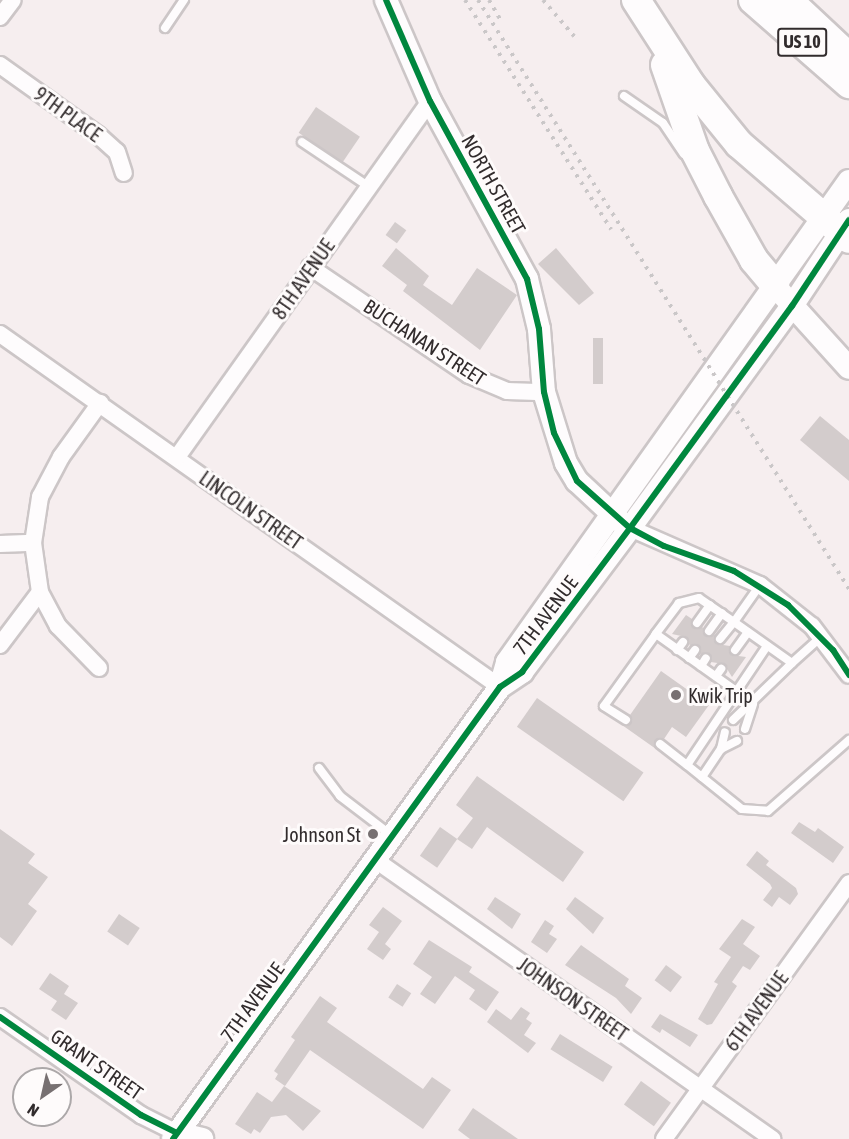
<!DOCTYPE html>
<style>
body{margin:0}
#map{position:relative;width:849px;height:1139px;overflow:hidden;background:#f6eeef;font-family:"Asap Condensed",sans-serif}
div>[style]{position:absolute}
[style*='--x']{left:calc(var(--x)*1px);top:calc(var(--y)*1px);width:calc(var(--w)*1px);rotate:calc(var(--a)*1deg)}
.building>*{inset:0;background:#d3cccc;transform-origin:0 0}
.roads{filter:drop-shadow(2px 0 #ccc6c7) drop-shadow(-2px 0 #ccc6c7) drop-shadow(0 2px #ccc6c7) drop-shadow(0 -2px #ccc6c7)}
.lane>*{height:8px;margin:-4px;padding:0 4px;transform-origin:4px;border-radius:4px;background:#fefcfd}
.street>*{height:16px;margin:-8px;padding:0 8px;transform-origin:8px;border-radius:8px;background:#fefcfd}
.secondary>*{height:22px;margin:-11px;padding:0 11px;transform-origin:11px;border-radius:11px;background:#fefcfd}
.highway>*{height:28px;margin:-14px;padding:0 14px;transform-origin:14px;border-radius:14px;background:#fefcfd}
.rail>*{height:4px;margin-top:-2px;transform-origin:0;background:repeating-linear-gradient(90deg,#cac7c8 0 3px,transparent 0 9px)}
.cycleway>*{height:6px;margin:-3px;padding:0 3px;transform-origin:3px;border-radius:3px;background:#00873e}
.dots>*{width:16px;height:16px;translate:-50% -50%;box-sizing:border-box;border:3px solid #fefbfb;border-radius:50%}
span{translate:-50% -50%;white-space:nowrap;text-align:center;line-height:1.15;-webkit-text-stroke:6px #fefbfb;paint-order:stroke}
.shield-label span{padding:2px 4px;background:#fefbfb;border:2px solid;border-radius:4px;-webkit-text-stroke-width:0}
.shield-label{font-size:18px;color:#322c2d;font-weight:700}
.street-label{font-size:20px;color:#322c2d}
.poi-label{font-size:20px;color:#322c2d}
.left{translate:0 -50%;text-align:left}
.right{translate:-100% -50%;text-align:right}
.north{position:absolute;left:12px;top:1067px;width:60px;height:60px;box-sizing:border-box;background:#fefbfb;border:2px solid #aca8a9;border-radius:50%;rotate:214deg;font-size:16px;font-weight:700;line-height:24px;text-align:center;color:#322c2d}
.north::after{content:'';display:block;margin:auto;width:21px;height:27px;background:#777071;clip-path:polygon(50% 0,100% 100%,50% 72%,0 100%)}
</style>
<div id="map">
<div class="building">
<i style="left:316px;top:107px;width:53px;height:31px;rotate:34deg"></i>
<i style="left:395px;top:222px;width:14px;height:16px;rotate:36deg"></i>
<i style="clip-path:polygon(396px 248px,429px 276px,423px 285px,452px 305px,477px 268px,517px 295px,480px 350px,403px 291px,407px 285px,382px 266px)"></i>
<i style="clip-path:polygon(556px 248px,594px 293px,579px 305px,538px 264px)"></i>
<i style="left:593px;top:338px;width:10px;height:46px"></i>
<i style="clip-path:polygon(820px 416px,849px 440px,849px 481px,800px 440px)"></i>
<i style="clip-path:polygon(686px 615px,692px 619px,693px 628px,702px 626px,706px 636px,715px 635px,716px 644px,730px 646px,731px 655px,746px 657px,732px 677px,724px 664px,711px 662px,710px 653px,700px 654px,698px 645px,690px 646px,686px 637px,672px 634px)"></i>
<i style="clip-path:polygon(661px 671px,709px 705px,686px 737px,672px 727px,664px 739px,655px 741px,656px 749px,622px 725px,631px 724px,630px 715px)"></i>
<i style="left:537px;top:698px;width:130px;height:35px;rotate:35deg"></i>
<i style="clip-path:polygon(477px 776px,584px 852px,563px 882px,487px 827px,472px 849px,457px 839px,473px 818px,456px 805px)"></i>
<i style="clip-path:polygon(799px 822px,815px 832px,818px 828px,844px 847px,833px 863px,791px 833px)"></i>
<i style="left:440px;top:827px;width:21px;height:35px;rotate:35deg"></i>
<i style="clip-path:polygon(0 829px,35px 854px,28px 863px,48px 877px,28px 904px,37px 911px,12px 946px,0 937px)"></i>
<i style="clip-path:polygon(757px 851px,769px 861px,766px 865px,796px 888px,798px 894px,790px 905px,779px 897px,772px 907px,763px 900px,772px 888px,770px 884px,746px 865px)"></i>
<i style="clip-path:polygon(495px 897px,521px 914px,512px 929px,487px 909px)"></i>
<i style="clip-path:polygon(575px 897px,604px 918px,593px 934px,566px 909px)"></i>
<i style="clip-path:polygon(383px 907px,402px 921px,385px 944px,391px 949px,383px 960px,367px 949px,379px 932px,369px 925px)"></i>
<i style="left:119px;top:914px;width:25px;height:21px;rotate:34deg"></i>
<i style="clip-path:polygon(742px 919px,755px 927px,743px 944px,760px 956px,750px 970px,743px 966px,732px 982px,737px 986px,712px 1024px,707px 1025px,698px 1019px,718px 984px,714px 982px,731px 957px,719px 949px)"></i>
<i style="clip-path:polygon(545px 920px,554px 926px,549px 934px,557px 939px,547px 953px,531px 942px)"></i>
<i style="clip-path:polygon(429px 940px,472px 967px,469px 972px,499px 992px,486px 1011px,469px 999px,475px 990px,455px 976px,435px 1004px,420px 994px,432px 977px,413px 964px)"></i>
<i style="clip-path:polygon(581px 945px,629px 979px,625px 986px,642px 998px,631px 1014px,616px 998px,565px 965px)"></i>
<i style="left:666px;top:965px;width:20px;height:19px;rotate:37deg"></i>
<i style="clip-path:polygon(50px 973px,69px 986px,64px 994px,78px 1003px,66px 1020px,51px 1010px,57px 1001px,39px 989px)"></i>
<i style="left:397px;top:984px;width:17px;height:16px;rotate:33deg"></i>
<i style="clip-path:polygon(320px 996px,337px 1008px,327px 1022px,423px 1089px,432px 1077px,451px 1090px,423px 1129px,310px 1050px,285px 1086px,275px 1079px,278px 1074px,274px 1071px,295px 1040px,291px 1037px)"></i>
<i style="clip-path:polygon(521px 1007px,530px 1013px,526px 1019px,532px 1023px,524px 1035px,536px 1043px,528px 1053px,487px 1022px,496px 1009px,511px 1020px)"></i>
<i style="clip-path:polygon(660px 1014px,698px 1035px,690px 1047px,662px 1029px,660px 1033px,651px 1027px)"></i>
<i style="left:560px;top:1034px;width:62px;height:18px;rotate:32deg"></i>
<i style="left:641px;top:1081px;width:37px;height:29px;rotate:36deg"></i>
<i style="clip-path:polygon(284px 1086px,321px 1111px,303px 1131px,286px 1115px,271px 1117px,260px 1133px,254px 1129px,251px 1134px,235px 1124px,257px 1092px,272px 1102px)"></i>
<i style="clip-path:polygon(473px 1108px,518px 1139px,470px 1139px,458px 1130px)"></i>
</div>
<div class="roads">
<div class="lane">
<i style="--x:165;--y:28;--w:34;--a:-56"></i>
<i style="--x:624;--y:96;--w:47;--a:34.7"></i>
<i style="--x:663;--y:123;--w:37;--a:56"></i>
<i style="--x:302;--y:142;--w:79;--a:33.7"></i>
<i style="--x:760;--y:585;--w:45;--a:125.1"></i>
<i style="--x:734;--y:622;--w:71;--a:35.3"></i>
<i style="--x:792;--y:663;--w:39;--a:-42"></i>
<i style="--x:697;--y:623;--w:22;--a:-54"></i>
<i style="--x:709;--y:631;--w:22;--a:-54"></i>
<i style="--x:720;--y:639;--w:22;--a:-51"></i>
<i style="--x:734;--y:622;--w:42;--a:-145.6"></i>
<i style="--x:699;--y:598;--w:21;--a:166"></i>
<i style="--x:679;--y:603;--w:39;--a:127"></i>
<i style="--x:656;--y:634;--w:119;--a:35.4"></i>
<i style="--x:767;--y:646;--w:143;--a:123.9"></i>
<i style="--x:687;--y:765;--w:70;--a:38.7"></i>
<i style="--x:742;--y:809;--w:26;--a:4"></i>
<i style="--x:768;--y:811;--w:108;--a:-41.2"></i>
<i style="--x:677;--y:650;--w:10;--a:-53"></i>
<i style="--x:735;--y:650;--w:22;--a:-54"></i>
<i style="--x:689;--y:658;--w:10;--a:-53"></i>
<i style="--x:701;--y:666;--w:9;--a:-58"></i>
<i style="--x:716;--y:676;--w:9;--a:-54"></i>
<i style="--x:626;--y:720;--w:26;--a:-148"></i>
<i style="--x:604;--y:706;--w:89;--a:-54.2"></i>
<i style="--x:733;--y:720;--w:82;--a:-44"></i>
<i style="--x:745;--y:729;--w:26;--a:-72"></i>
<i style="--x:660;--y:744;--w:34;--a:38"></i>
<i style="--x:721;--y:749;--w:18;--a:-27"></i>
<i style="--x:319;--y:768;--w:35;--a:53"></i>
<i style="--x:340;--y:796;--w:64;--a:37.4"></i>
<i style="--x:702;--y:777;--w:34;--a:-56"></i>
<i style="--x:721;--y:749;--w:17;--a:-77"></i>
</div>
<div class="street">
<i style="--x:0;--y:17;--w:21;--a:-53"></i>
<i style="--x:0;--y:65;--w:120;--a:35.5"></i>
<i style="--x:98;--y:135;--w:25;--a:42"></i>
<i style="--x:117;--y:152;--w:22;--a:72"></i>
<i style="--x:310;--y:267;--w:192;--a:34.2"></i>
<i style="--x:469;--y:375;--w:41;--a:22.8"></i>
<i style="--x:507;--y:391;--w:37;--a:2"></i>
<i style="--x:0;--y:334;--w:612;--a:35.22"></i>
<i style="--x:177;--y:457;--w:437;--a:-54.6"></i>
<i style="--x:630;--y:528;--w:142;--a:23.7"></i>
<i style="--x:760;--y:585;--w:66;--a:38.3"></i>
<i style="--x:812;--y:626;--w:61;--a:52.9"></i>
<i style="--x:0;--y:544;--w:33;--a:-2"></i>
<i style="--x:0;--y:645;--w:66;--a:-53"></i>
<i style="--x:99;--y:668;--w:59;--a:-134.3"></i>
<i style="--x:58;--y:626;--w:38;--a:-118"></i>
<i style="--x:40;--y:592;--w:49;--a:-98.1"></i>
<i style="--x:33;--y:543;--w:47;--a:-81.3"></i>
<i style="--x:40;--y:497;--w:45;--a:-62.3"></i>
<i style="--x:61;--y:457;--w:67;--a:-54.2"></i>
<i style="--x:374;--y:859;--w:487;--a:35.1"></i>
<i style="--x:0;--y:1017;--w:172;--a:34.8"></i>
<i style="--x:141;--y:1115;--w:40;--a:26.6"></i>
<i style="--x:664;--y:1139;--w:316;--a:-54.1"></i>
</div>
<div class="secondary">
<i style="--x:386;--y:0;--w:110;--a:66.5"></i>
<i style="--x:430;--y:101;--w:203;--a:61.4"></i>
<i style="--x:527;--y:279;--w:51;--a:76.5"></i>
<i style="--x:539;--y:329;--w:63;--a:85.5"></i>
<i style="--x:544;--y:392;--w:74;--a:72.8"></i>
<i style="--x:566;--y:463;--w:21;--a:59"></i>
<i style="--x:577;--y:481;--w:60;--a:43"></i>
<i style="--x:783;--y:295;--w:98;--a:47.9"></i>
<i style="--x:500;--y:687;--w:26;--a:-74"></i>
<i style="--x:507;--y:662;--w:590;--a:-54.59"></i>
<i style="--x:177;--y:1133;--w:26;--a:13"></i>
<i style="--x:173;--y:1139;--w:558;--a:-54.12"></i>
<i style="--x:500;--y:687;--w:27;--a:-34"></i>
<i style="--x:522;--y:672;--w:180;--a:-53.1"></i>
<i style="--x:630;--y:528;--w:275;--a:-53.9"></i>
<i style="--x:792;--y:306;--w:103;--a:-56.5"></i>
</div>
<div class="highway">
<i style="--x:636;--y:0;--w:101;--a:57.1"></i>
<i style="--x:691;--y:85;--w:76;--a:50.9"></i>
<i style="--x:739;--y:144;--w:145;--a:40.8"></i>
<i style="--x:753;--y:0;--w:128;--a:41.2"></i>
<i style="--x:788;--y:0;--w:83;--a:43.1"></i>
<i style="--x:665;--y:65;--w:91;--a:70.8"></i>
<i style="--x:695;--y:151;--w:51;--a:62.9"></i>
<i style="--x:718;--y:196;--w:73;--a:60.6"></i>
<i style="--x:754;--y:260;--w:33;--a:50"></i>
</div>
</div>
<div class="rail">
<i style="--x:465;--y:0;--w:272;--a:57.5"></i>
<i style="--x:478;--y:0;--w:696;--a:57.79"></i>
<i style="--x:489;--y:0;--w:24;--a:60"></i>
<i style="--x:543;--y:0;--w:48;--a:49.3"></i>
</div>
<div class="cycleway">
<i style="--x:386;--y:0;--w:110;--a:66.5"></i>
<i style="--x:430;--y:101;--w:203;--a:61.4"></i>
<i style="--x:527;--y:279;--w:51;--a:76.5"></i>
<i style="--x:539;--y:329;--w:63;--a:85.5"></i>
<i style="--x:544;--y:392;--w:42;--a:76.3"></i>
<i style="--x:554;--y:433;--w:53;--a:64.4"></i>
<i style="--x:577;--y:481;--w:71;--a:41.6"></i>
<i style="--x:630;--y:528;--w:38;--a:28"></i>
<i style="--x:664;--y:546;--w:74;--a:19.7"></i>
<i style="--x:734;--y:571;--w:64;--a:32.2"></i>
<i style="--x:788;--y:605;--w:64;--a:45"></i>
<i style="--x:833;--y:650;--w:30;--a:57"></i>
<i style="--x:0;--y:1017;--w:172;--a:34.8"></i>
<i style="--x:141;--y:1115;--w:40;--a:26.6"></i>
<i style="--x:173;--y:1139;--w:558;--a:-54.12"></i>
<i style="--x:500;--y:687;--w:27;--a:-34"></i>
<i style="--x:522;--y:672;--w:180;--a:-53.1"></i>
<i style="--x:630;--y:528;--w:275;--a:-53.9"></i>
<i style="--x:792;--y:306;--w:103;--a:-56.5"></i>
</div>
<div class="dots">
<i style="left:676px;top:695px;background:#777071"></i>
<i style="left:373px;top:834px;background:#777071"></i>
</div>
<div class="shield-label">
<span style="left:802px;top:42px">US 10</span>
</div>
<div class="street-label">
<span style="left:68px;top:114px;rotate:36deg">9TH PLACE</span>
<span style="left:494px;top:184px;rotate:61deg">NORTH STREET</span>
<span style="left:303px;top:279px;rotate:-55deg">8TH AVENUE</span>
<span style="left:425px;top:342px;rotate:33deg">BUCHANAN STREET</span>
<span style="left:251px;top:510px;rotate:35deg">LINCOLN STREET</span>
<span style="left:545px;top:615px;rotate:-53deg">7TH AVENUE</span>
<span style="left:573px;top:999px;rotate:35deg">JOHNSON STREET</span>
<span style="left:252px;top:1002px;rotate:-54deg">7TH AVENUE</span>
<span style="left:756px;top:1011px;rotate:-54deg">6TH AVENUE</span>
<span style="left:97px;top:1064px;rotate:35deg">GRANT STREET</span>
</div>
<div class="poi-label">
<span class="left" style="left:688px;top:695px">Kwik Trip</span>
<span class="right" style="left:361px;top:834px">Johnson St</span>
</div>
<div class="north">N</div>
</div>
